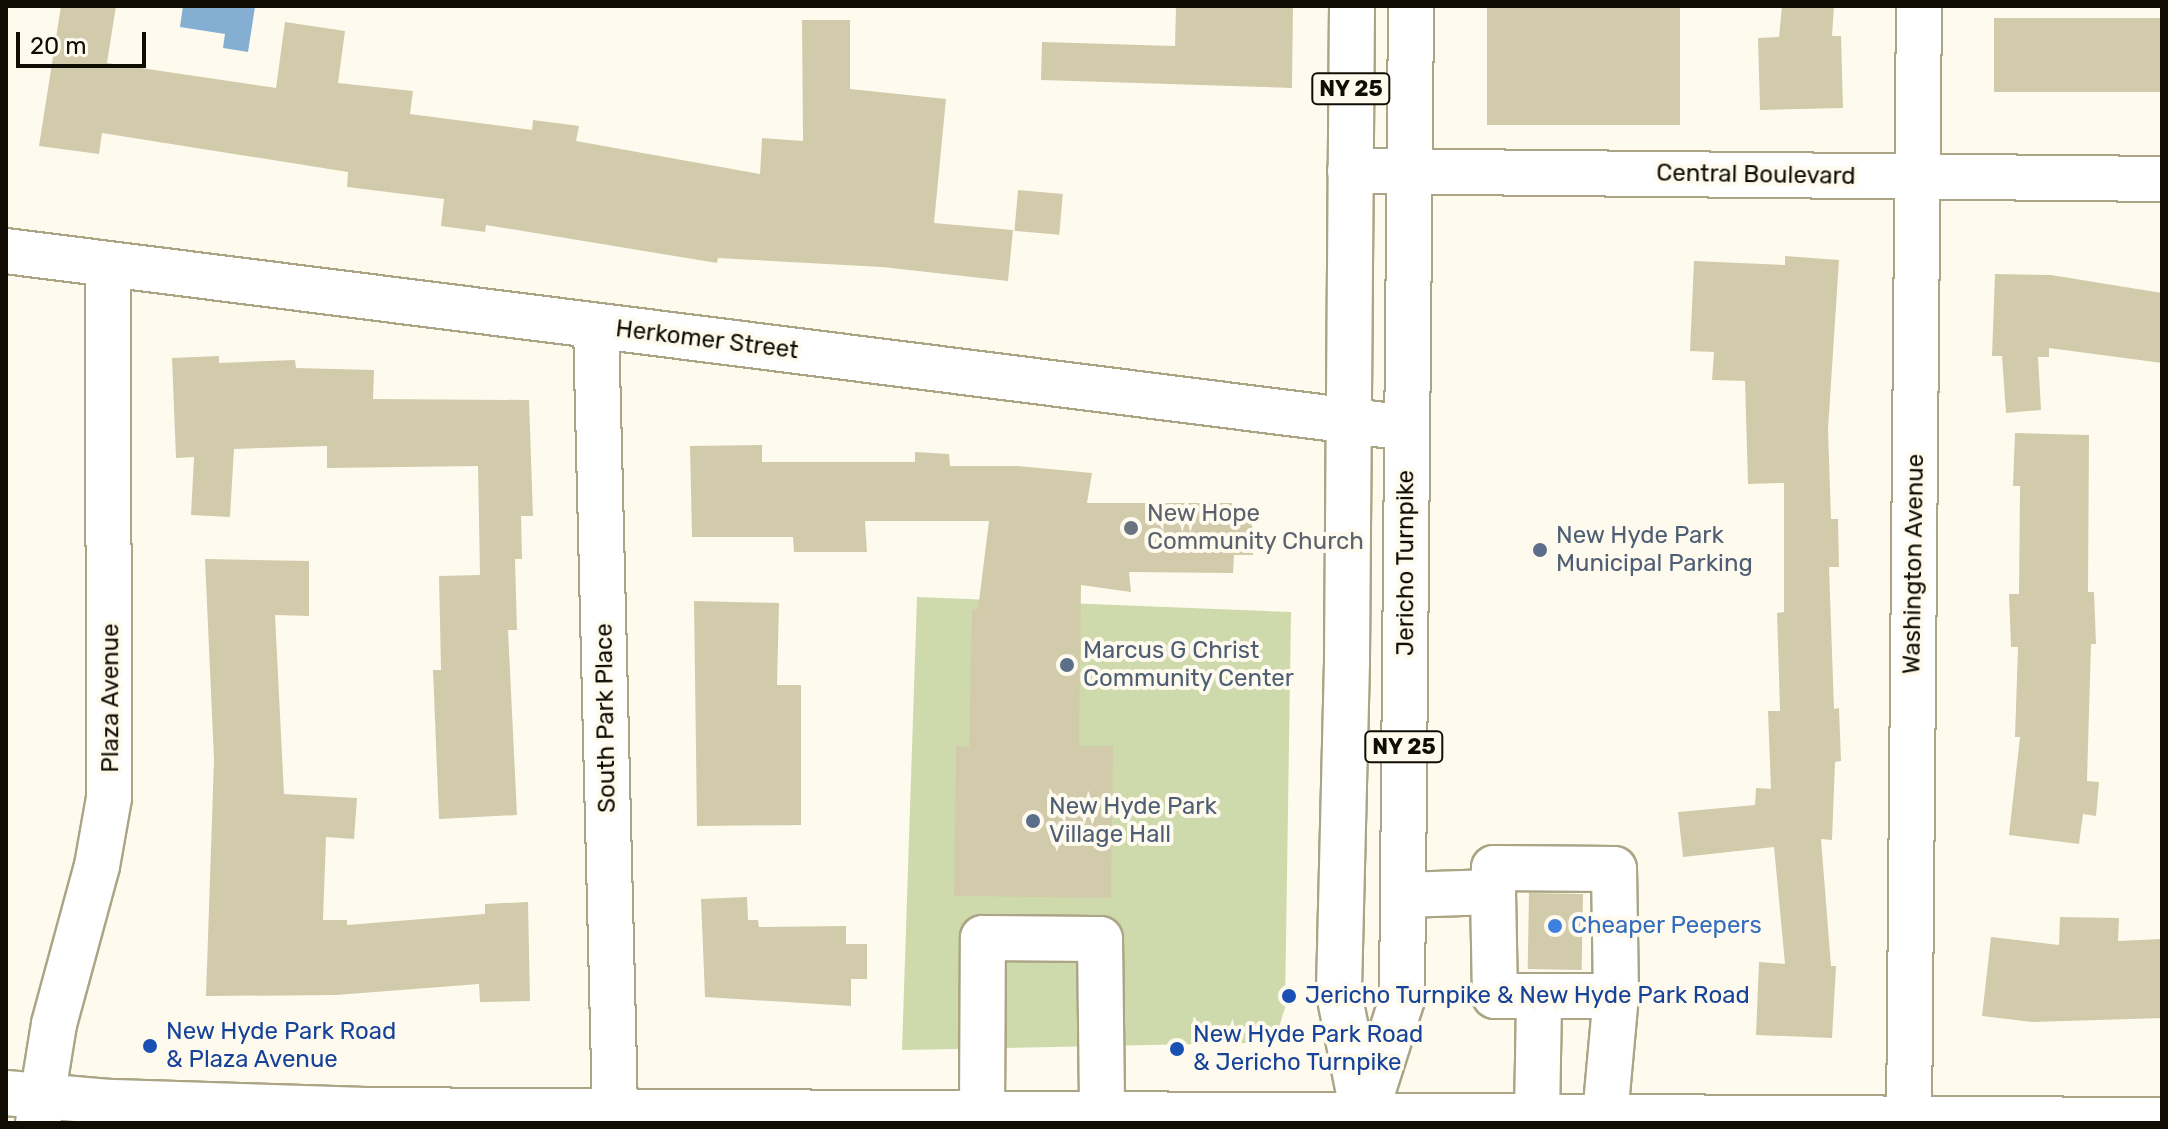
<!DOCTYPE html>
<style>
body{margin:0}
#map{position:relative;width:2168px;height:1129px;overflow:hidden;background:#fefbee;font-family:Rubik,sans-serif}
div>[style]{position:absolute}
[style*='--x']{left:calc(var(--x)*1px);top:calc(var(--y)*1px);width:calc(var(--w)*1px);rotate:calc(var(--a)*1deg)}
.green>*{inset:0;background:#cfdaac}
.water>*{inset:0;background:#85afd2}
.building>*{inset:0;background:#d2cbab;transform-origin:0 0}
.roads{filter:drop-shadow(2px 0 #aba586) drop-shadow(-2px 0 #aba586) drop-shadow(0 2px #aba586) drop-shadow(0 -2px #aba586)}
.minor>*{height:44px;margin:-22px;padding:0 22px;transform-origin:22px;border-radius:22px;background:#fff}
.major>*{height:44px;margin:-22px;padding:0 22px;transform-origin:22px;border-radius:22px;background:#fff}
.dots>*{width:22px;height:22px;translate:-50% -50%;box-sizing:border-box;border:4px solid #fefbee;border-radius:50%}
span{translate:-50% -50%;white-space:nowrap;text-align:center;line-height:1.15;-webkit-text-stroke:8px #fefbee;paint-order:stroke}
.shield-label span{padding:2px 6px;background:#fefbee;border:2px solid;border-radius:6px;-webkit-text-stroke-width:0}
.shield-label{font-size:22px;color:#100e04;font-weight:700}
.street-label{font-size:24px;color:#100e04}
.worship-label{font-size:24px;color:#5b616d}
.left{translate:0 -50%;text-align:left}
.service-label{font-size:24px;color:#4e5e75}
.shop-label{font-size:24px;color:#366cbe}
.transit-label{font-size:24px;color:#164399}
.frame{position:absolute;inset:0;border:8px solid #100e04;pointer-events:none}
.scale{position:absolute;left:16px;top:32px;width:130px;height:36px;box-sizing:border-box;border:4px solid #100e04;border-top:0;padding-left:10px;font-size:24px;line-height:28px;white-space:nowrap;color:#100e04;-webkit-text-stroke:6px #fefbee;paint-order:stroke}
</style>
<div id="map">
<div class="green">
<i style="clip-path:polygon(917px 597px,1291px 612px,1285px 1008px,1278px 1030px,1248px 1043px,902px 1050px)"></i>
</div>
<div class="water">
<i style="clip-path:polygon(183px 6px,255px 7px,248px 52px,223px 48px,225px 34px,180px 27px)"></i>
</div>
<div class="building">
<i style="clip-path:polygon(61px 6px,116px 6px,107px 63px,276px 88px,285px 22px,345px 31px,338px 83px,413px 91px,410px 114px,532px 130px,533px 120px,579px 126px,576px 141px,760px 174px,762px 138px,803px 141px,802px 20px,850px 20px,850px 89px,946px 99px,934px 223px,1013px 230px,1008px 281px,882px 267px,718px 258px,717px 263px,486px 225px,485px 232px,441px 226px,444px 199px,347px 187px,348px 172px,102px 133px,99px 154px,39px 146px)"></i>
<i style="clip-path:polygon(1176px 6px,1293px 6px,1292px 88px,1041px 80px,1042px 42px,1175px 46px)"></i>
<i style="left:1487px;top:6px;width:193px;height:119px"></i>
<i style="clip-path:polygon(1782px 6px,1834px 6px,1832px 36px,1841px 36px,1843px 108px,1760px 110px,1758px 38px,1779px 37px)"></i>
<i style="left:1994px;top:18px;width:168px;height:74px"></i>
<i style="left:1018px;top:190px;width:45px;height:41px;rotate:5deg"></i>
<i style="clip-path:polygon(1785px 256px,1839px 260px,1828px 429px,1831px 519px,1838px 519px,1839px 567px,1829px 567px,1834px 709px,1839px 708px,1841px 761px,1835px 762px,1832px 840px,1821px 839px,1831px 966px,1836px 966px,1832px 1038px,1756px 1035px,1759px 962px,1785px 964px,1774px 847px,1683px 857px,1678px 812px,1755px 805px,1756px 788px,1771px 789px,1768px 711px,1780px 711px,1777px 613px,1784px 612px,1784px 483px,1748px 484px,1745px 381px,1712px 380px,1714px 352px,1690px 351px,1694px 261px,1785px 265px)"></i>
<i style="clip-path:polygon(1995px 274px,2051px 275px,2162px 293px,2162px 363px,2049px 348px,2049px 357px,2038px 357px,2041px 410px,2006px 413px,2002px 356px,1992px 356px)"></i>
<i style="clip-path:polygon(219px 356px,219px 363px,295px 360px,296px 368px,374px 370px,373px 399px,529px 400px,533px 516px,521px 516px,522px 559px,515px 559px,517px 630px,508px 630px,517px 815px,439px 819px,433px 670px,441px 670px,439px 576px,480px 575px,478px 466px,327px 468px,327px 446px,234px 449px,230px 517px,191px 515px,194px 457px,176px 458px,172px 358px)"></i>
<i style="clip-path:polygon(2015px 433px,2089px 435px,2088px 592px,2094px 592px,2096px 644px,2091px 644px,2087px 781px,2099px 782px,2096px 816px,2083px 814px,2079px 844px,2009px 835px,2020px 737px,2015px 737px,2018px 647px,2011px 647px,2009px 594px,2019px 594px,2020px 486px,2013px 486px)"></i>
<i style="clip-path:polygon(762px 445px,762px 462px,915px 462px,915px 452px,949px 454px,950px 466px,1018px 466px,1092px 473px,1087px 503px,1232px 503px,1233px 522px,1252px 522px,1253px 555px,1234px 555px,1233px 573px,1129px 572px,1131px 592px,1081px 585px,1079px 746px,1113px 746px,1111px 898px,954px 896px,956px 746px,969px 747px,972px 609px,978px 609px,989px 521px,865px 521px,867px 552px,794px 552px,793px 537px,692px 537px,690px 446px)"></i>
<i style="clip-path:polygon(205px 559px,309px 561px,309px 616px,275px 615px,284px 794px,357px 798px,354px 839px,326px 837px,323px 920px,347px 920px,347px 925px,485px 914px,485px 904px,528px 902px,530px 1001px,480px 1002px,479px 984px,336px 995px,206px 996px,214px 760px)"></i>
<i style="clip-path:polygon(694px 601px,779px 603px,777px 685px,801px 685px,801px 825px,697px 826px)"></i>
<i style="left:1529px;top:893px;width:54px;height:76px;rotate:1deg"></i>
<i style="clip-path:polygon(747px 897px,748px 920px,758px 920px,759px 927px,846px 926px,846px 944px,867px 944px,867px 979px,851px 979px,851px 1006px,705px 997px,701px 899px)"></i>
<i style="clip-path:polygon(2060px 917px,2119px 918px,2118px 941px,2162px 939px,2162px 1018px,2032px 1022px,1982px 1016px,1991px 937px,2059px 945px)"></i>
</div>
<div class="roads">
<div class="minor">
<i style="--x:1350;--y:171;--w:812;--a:0.56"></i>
<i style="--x:6;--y:251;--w:1412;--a:7.2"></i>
<i style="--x:596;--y:326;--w:785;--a:88.61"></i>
<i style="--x:1403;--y:895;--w:90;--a:-1.9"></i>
<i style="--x:1493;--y:892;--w:104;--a:88.9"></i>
<i style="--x:1495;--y:996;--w:121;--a:0"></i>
<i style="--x:1616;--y:996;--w:127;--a:-90.9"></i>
<i style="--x:1614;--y:869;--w:120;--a:-179.5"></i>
<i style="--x:1494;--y:868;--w:24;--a:92"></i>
<i style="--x:982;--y:1112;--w:174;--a:-89.7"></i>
<i style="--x:983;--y:938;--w:117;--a:0.5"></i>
<i style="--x:1100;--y:939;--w:173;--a:89.3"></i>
<i style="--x:1537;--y:1116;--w:120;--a:-89"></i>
<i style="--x:1605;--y:1116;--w:121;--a:-84.8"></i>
<i style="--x:38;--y:1123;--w:100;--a:-80.8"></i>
<i style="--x:54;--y:1024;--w:164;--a:-74.8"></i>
<i style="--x:97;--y:866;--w:69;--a:-80"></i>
<i style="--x:109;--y:798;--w:534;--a:-90.11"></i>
<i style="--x:1909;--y:1123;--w:1117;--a:-89.49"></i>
</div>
<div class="major">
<i style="--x:1352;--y:6;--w:656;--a:90.44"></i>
<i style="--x:1347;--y:662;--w:332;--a:91.4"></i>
<i style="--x:1339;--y:994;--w:132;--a:78.6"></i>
<i style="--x:6;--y:1093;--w:106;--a:4.9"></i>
<i style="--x:112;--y:1102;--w:248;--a:1.8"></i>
<i style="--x:360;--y:1110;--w:1802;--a:0.32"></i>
<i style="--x:1366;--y:1112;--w:119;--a:-72.3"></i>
<i style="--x:1402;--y:999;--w:993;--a:-89.48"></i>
</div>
</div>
<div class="dots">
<i style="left:1131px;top:528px;background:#6b7280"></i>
<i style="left:1540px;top:550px;background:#5c6f8a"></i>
<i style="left:1067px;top:665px;background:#5c6f8a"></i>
<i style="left:1033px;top:821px;background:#5c6f8a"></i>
<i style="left:1555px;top:926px;background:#3f7fe0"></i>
<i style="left:1289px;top:996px;background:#1a4fb4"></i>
<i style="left:150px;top:1046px;background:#1a4fb4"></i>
<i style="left:1177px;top:1049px;background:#1a4fb4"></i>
</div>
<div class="shield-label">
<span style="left:1351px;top:89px">NY 25</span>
<span style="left:1404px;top:747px">NY 25</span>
</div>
<div class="street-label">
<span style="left:1756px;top:175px;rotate:1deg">Central Boulevard</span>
<span style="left:707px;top:340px;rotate:7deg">Herkomer Street</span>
<span style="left:1406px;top:563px;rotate:-90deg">Jericho Turnpike</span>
<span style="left:1914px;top:564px;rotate:-89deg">Washington Avenue</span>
<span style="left:111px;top:698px;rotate:-90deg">Plaza Avenue</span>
<span style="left:606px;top:718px;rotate:-91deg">South Park Place</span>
</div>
<div class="worship-label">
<span class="left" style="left:1147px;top:528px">New Hope<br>Community Church</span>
</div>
<div class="service-label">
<span class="left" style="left:1556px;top:550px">New Hyde Park<br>Municipal Parking</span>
<span class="left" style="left:1083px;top:665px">Marcus G Christ<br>Community Center</span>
<span class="left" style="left:1049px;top:821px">New Hyde Park<br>Village Hall</span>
</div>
<div class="shop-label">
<span class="left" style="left:1571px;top:926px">Cheaper Peepers</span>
</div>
<div class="transit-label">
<span class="left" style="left:1305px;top:996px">Jericho Turnpike &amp; New Hyde Park Road</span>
<span class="left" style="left:166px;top:1046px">New Hyde Park Road<br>&amp; Plaza Avenue</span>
<span class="left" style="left:1193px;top:1049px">New Hyde Park Road<br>&amp; Jericho Turnpike</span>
</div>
<div class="frame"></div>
<div class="scale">20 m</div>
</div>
